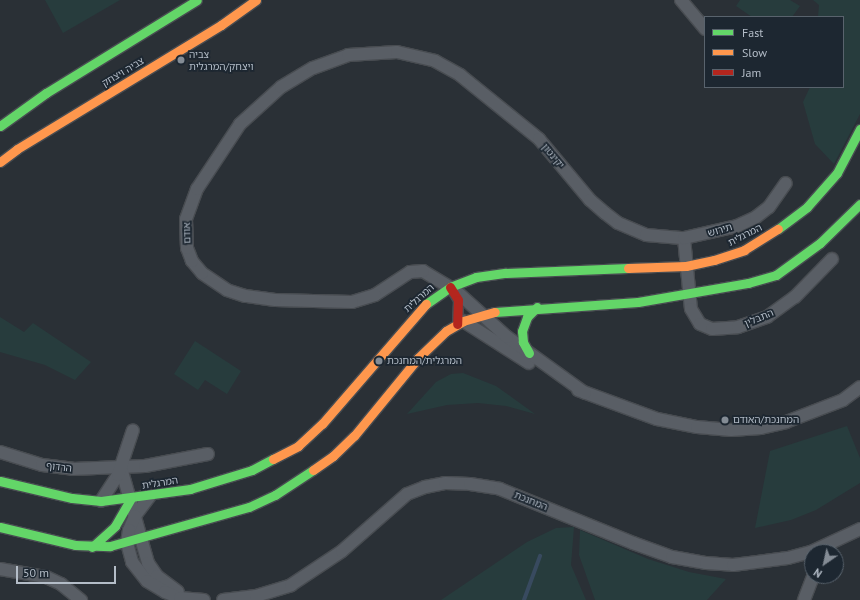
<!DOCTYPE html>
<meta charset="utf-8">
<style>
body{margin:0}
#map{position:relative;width:860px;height:600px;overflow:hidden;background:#2a3036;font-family:"PT Sans","Noto Sans Hebrew",sans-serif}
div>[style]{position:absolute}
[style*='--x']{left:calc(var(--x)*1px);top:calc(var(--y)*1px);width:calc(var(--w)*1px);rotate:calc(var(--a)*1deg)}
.green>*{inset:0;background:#273c3d}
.stream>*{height:4px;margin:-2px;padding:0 2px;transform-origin:2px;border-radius:2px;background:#384a5f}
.roads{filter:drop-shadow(1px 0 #484c51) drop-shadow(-1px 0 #484c51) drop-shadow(0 1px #484c51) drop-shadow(0 -1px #484c51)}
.street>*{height:12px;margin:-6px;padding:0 6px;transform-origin:6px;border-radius:6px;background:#595e65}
.fast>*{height:9px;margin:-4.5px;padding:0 4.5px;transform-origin:4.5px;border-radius:4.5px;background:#63d668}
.slow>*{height:9px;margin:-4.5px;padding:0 4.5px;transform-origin:4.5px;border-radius:4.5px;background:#ff974d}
.jam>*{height:9px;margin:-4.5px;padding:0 4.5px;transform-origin:4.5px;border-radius:4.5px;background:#b3261e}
.dots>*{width:11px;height:11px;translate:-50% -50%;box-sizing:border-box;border:2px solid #1d2731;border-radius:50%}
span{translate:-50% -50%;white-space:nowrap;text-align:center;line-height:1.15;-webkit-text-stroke:3.5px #1d2731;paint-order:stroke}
.poi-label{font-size:10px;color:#b4bdc8}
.left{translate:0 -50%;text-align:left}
.street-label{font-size:10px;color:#b4bdc8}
.legend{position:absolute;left:704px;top:16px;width:140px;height:72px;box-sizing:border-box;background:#1d2731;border:1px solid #59636d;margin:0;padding:5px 7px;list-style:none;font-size:12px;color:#b4bdc8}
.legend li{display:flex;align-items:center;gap:8px;height:20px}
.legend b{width:20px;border:1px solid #59636d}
.north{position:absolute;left:804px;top:544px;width:40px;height:40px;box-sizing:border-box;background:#1d2731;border:1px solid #59636d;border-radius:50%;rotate:214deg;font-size:11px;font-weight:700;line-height:16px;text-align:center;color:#b4bdc8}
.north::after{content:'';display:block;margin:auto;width:14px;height:18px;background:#848c95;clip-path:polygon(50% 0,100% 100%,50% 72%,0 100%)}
.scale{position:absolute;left:16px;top:566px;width:100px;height:18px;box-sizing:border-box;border:2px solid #b4bdc8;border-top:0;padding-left:5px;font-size:12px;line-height:14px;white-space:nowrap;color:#b4bdc8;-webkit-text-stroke:3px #1d2731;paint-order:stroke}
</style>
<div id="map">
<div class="green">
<i style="clip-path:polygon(45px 0,120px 0,63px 33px)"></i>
<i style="clip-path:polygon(740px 0,790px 0,800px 6px,792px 17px,752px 17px,736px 6px)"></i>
<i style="clip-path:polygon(813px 0,860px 0,860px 114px,834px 164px,815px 144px,803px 102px,810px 87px,843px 87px,843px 17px,818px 17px,819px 5px)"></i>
<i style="clip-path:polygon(0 317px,24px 332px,33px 323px,91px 362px,75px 380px,45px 365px,0 352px)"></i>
<i style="clip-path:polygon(195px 341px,241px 371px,227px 394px,205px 380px,198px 390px,174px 374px)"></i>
<i style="clip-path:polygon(463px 373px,496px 386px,535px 414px,506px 406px,478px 403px,447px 405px,407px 414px,436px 382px,451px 374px)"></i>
<i style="clip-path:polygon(847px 426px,860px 458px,860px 483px,816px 510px,791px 520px,755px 528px,770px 451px)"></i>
<i style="clip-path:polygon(574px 527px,571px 565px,586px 600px,441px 600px,527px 542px,556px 528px)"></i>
<i style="clip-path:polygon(580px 530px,648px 559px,689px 572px,726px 579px,707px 600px,595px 600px,579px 555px)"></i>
</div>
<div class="stream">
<i style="--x:524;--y:600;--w:47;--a:-70"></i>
</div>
<div class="roads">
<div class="street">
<i style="--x:681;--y:0;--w:38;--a:50"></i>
<i style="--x:684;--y:238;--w:71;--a:84.4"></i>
<i style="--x:691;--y:309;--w:17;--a:59"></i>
<i style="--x:700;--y:324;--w:13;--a:23"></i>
<i style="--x:712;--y:329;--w:26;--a:-4"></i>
<i style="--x:738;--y:327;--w:31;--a:-19"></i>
<i style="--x:767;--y:317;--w:34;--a:-36"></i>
<i style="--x:795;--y:297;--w:53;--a:-45.8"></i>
<i style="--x:463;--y:321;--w:78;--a:32.5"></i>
<i style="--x:578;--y:390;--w:84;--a:20.2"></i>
<i style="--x:657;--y:419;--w:41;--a:11.3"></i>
<i style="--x:697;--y:427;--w:34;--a:5"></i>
<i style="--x:731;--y:430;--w:30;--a:-4"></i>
<i style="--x:761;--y:428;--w:26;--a:-13"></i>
<i style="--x:786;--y:422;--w:61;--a:-21.1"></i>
<i style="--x:843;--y:400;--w:21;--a:-37"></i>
<i style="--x:585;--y:393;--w:96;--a:-144.3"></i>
<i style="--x:507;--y:337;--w:69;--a:-138"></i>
<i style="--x:456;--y:291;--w:39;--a:-149"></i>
<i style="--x:423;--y:271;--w:13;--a:176"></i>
<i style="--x:410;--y:272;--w:42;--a:146.7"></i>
<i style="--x:375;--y:295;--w:24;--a:163"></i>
<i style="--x:352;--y:302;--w:77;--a:-178.5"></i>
<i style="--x:275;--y:300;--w:30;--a:-172"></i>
<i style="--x:245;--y:296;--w:19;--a:-162"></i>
<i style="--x:227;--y:290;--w:30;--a:-146"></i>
<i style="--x:202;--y:273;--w:16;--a:-130"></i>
<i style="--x:192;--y:261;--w:14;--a:-111"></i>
<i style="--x:187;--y:248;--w:29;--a:-92"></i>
<i style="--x:186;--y:219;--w:32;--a:-70"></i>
<i style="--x:197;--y:189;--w:78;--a:-56.5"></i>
<i style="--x:240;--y:124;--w:55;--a:-42.1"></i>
<i style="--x:281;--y:87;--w:37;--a:-31"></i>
<i style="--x:313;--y:68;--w:37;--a:-20"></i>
<i style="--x:348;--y:55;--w:49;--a:-3.5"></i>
<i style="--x:397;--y:52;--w:39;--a:13"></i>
<i style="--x:435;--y:61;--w:29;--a:29"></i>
<i style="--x:460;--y:75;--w:102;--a:39"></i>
<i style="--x:539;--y:139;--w:80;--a:50.1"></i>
<i style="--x:590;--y:200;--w:20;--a:41"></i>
<i style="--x:605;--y:213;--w:16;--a:38"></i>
<i style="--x:618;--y:223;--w:30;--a:23"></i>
<i style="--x:646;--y:235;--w:38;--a:5"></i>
<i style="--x:684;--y:238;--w:54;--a:-12.8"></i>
<i style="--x:737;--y:226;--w:21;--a:-25"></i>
<i style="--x:756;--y:217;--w:16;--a:-38"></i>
<i style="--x:769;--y:207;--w:29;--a:-55"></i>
<i style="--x:0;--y:452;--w:44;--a:17.2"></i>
<i style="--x:42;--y:465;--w:31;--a:7"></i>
<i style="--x:73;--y:469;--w:72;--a:-2.4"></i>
<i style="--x:145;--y:466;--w:64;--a:-10.8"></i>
<i style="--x:121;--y:468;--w:99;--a:74.1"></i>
<i style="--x:148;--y:563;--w:16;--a:55"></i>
<i style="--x:157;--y:576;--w:26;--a:37"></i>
<i style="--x:150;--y:496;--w:25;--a:127"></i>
<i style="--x:135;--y:516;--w:15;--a:113"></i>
<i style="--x:129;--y:530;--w:13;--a:99"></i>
<i style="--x:127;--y:543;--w:20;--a:75"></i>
<i style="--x:132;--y:562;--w:24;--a:52"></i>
<i style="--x:147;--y:581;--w:21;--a:31"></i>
<i style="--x:165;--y:592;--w:16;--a:22"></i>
<i style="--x:180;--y:598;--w:24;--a:5"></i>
<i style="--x:101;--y:501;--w:31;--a:-57"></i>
<i style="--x:118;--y:475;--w:47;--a:-71.6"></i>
<i style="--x:0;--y:569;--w:47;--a:9.9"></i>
<i style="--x:46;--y:577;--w:17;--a:25"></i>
<i style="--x:61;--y:584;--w:26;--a:39"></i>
<i style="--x:223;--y:600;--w:33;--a:-7"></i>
<i style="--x:256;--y:596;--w:37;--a:-17"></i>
<i style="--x:291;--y:585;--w:61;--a:-33.7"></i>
<i style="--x:342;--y:551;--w:86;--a:-41.2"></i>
<i style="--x:407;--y:494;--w:19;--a:-21"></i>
<i style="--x:425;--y:487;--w:20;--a:-11"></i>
<i style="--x:445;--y:483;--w:25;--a:2"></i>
<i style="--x:470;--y:484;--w:30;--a:9"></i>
<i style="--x:500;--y:489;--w:144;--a:22.1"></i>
<i style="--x:633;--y:543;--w:41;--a:19.7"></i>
<i style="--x:672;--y:557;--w:35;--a:10"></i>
<i style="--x:706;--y:563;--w:27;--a:4"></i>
<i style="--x:733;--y:565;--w:55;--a:-7.3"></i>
<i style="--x:788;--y:558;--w:24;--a:-15"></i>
<i style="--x:811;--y:552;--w:54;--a:-25.1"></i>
<i style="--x:804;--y:600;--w:26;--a:-69"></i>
</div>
<div class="fast">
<i style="--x:0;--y:126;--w:57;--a:-35.7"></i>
<i style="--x:46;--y:93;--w:177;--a:-31.6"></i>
<i style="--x:778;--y:229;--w:36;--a:-37"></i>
<i style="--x:807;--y:207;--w:45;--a:-48.6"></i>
<i style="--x:837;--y:173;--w:50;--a:-62.4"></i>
<i style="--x:426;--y:304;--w:29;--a:-35"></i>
<i style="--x:450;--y:287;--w:28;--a:-21"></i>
<i style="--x:476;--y:277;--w:30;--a:-8"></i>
<i style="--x:506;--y:273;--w:122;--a:-2.3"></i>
<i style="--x:495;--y:312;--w:143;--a:-4"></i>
<i style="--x:638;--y:302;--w:112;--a:-9.8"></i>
<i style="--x:748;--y:283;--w:29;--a:-16"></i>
<i style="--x:776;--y:275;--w:54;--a:-36"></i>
<i style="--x:820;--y:243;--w:56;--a:-44.3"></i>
<i style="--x:529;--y:353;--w:13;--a:-119"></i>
<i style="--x:523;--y:342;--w:11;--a:-95"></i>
<i style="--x:522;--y:331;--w:15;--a:-70"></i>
<i style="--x:527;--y:317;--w:14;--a:-45"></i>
<i style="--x:0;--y:481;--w:74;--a:13.3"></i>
<i style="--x:72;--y:498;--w:29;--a:6"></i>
<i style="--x:101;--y:501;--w:90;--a:-7.7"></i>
<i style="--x:190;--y:489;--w:65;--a:-17"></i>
<i style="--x:252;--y:470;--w:24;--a:-28"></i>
<i style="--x:0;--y:527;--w:77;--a:13.5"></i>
<i style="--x:75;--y:545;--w:35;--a:2"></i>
<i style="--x:110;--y:546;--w:144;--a:-15.7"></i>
<i style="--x:249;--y:507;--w:29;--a:-25"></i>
<i style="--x:275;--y:495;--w:45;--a:-33.3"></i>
<i style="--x:92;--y:547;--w:31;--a:-42"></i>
<i style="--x:115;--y:526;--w:32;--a:-60"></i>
</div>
<div class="slow">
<i style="--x:0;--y:162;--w:21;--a:-37"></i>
<i style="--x:17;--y:149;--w:239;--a:-31.3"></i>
<i style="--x:221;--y:25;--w:43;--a:-35.5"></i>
<i style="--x:628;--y:268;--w:58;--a:-2"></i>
<i style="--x:686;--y:266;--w:29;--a:-12"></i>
<i style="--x:714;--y:260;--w:32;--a:-18"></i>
<i style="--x:744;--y:250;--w:40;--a:-32"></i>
<i style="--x:273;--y:459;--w:28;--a:-27"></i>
<i style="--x:298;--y:446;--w:33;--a:-43"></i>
<i style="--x:322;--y:424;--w:159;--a:-49.1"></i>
<i style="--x:313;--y:470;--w:24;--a:-35"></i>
<i style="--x:333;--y:456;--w:29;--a:-44"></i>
<i style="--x:354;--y:436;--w:101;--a:-50.6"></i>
<i style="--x:418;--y:358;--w:39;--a:-44"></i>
<i style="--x:446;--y:331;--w:20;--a:-30"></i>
<i style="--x:463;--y:321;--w:33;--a:-16"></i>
</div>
<div class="jam">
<i style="--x:450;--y:287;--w:15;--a:58"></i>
<i style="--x:458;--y:300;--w:24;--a:92"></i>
</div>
</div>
<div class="dots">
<i style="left:181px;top:60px;background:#848c95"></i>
<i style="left:379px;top:361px;background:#848c95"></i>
<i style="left:725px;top:420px;background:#848c95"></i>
</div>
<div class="poi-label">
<span class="left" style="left:189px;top:60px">צביה<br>ויצחק/המרגלית</span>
<span class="left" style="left:387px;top:361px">המרגלית/המחנכת</span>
<span class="left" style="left:733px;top:420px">המחנכת/האודם</span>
</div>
<div class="street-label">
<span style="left:123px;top:72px;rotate:-31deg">צביה ויצחק</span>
<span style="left:553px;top:156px;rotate:50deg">יקינטון</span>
<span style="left:720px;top:230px;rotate:-16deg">תירוש</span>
<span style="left:187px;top:233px;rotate:-91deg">אודם</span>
<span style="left:745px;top:235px;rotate:-27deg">המרגלית</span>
<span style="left:419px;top:298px;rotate:-42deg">המרגלית</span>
<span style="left:759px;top:318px;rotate:-23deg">התבלין</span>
<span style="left:59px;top:467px;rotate:7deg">הרדוף</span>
<span style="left:160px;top:483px;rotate:-9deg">המרגלית</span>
<span style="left:531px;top:501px;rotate:22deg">המחנכת</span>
</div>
<ul class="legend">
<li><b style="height:5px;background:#63d668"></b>Fast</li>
<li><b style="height:5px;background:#ff974d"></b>Slow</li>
<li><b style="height:5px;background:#b3261e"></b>Jam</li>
</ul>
<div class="north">N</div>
<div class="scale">50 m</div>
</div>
